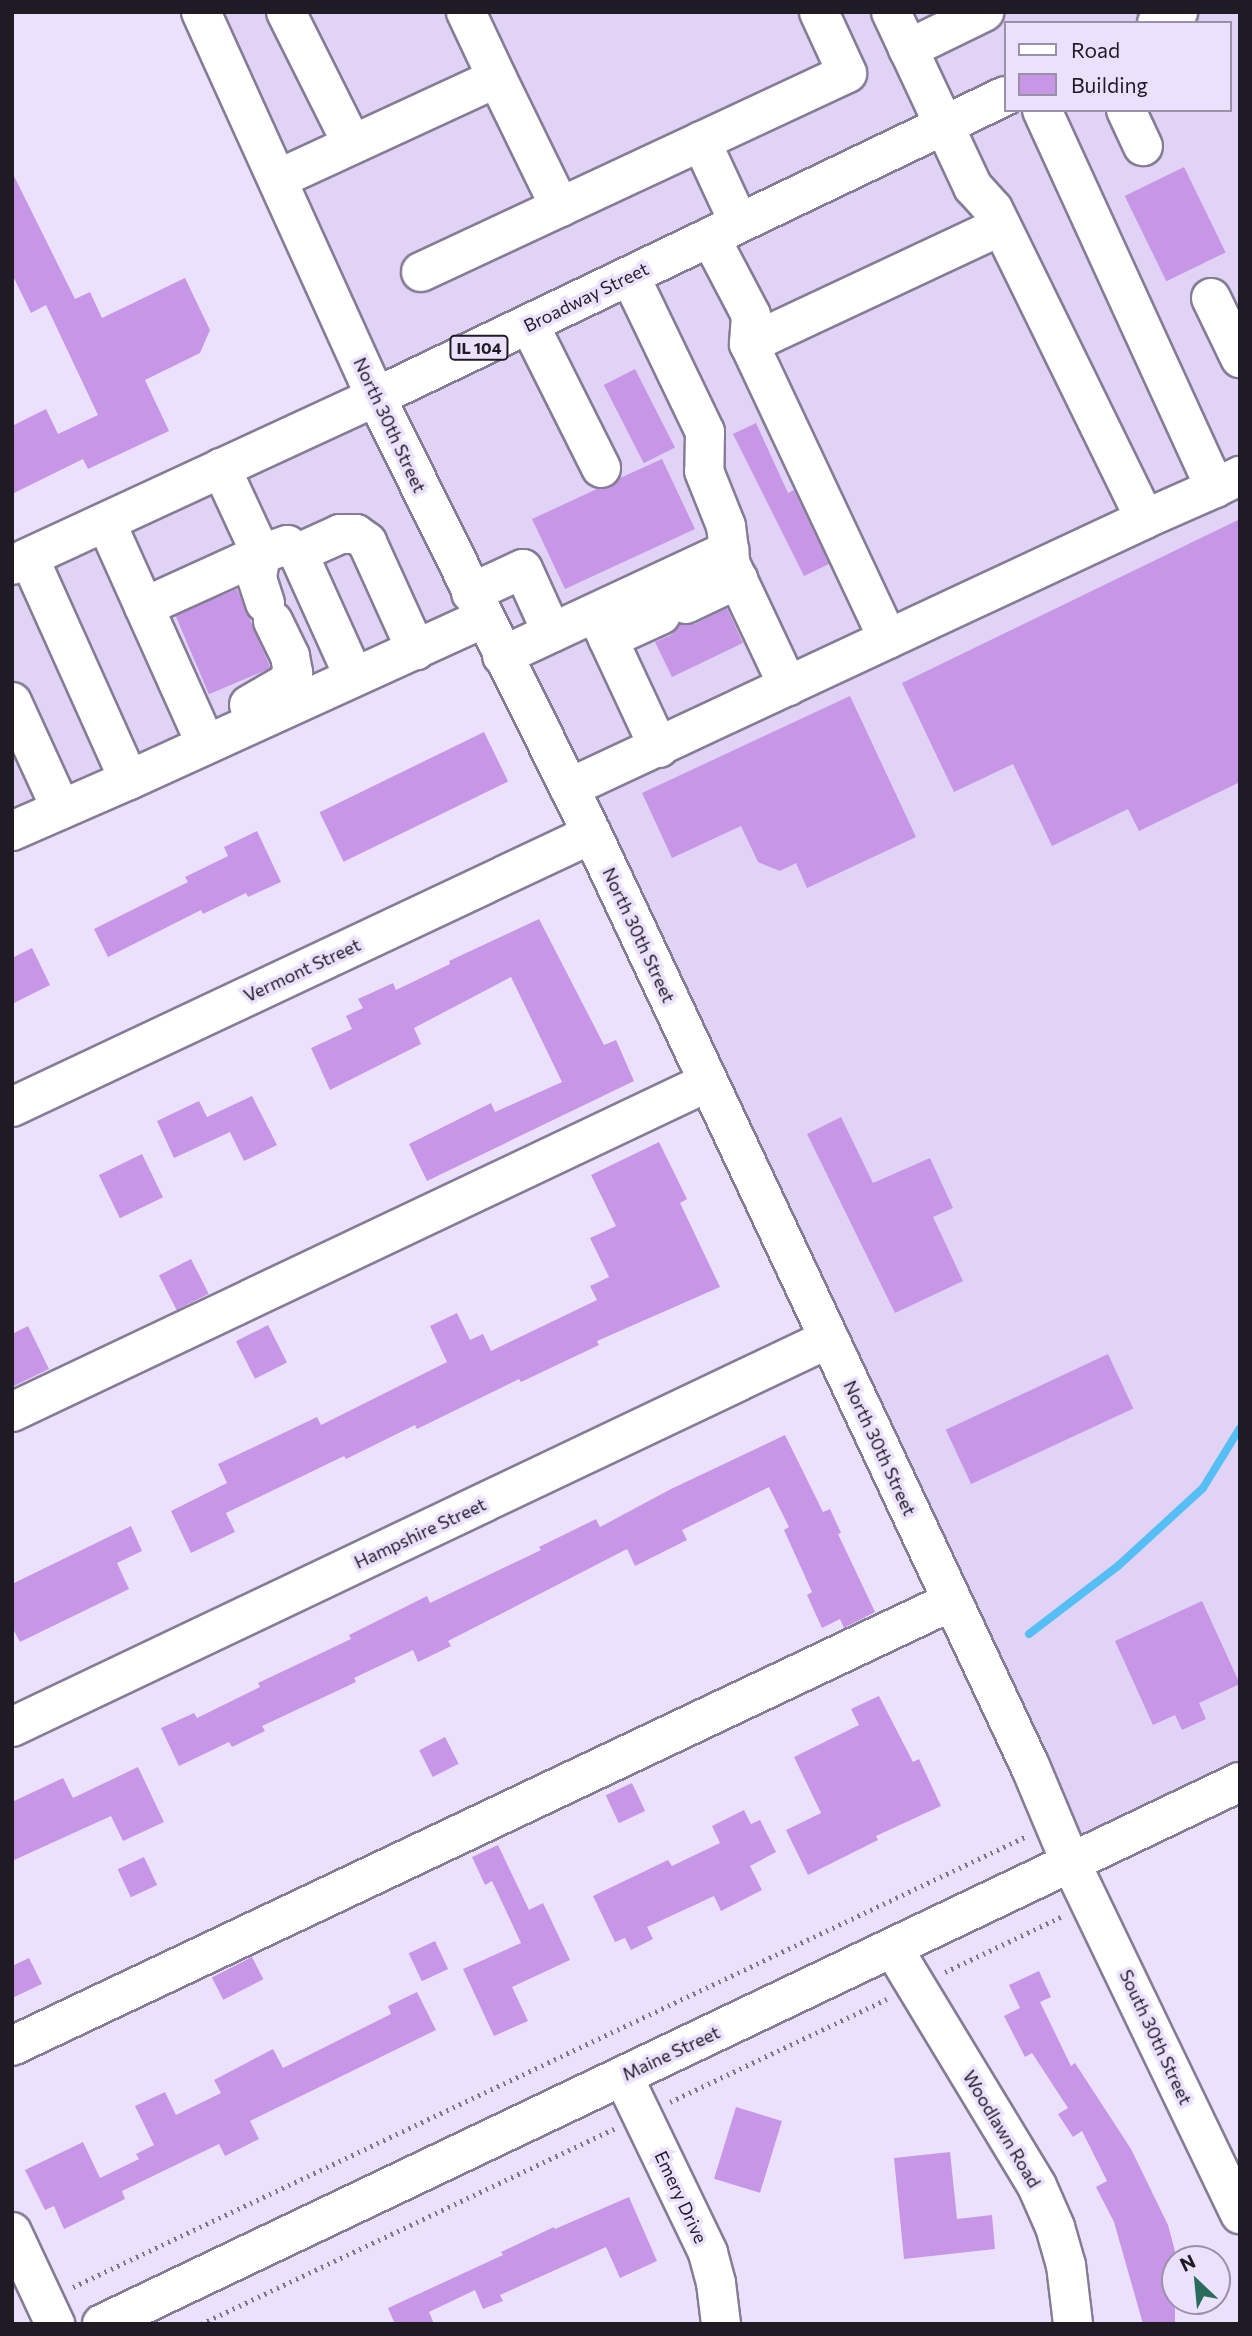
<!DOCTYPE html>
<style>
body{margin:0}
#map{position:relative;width:1252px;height:2336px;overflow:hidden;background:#ebe1fd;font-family:Commissioner,sans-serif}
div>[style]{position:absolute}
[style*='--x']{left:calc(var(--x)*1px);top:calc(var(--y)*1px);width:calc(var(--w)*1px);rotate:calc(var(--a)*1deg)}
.built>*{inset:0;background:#e0d3f6}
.stream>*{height:8px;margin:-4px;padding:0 4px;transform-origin:4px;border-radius:4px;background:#55bff5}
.building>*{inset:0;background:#c896e6;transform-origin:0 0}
.path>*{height:4.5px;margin-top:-2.25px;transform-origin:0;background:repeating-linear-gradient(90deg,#7d7789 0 2px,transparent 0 7px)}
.roads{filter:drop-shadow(2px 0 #857c95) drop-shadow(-2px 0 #857c95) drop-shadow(0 2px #857c95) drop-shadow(0 -2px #857c95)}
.minor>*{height:38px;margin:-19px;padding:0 19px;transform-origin:19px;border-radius:19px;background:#fff}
.major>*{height:38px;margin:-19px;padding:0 19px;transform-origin:19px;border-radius:19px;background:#fff}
span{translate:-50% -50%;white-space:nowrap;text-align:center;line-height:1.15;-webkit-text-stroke:7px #ebe1fd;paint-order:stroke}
.shield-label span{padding:2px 5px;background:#ebe1fd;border:2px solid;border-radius:5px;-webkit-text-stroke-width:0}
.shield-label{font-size:16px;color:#1f1b25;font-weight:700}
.street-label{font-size:18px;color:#1f1b25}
.frame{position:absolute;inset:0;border:14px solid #1f1b25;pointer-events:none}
.legend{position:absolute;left:1004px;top:21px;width:228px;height:91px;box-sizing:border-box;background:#ebe1fd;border:2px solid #9992a7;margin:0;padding:9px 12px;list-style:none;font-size:21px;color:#1f1b25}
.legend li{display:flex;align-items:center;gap:14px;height:35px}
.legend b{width:35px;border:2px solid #9992a7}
.north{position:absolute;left:1161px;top:2245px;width:70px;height:70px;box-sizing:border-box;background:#ebe1fd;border:2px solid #9992a7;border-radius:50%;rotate:334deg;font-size:19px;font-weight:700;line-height:28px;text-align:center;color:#1f1b25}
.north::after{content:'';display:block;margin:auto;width:24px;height:32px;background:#2a6c5b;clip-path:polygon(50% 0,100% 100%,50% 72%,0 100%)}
</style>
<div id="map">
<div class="built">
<i style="clip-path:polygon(evenodd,199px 12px,1240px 12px,1240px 1798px,1079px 1873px,486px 625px,12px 848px,12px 565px,376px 397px,199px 12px,1005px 23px,1229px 23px,1229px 110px,1005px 110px,1005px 23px)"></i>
</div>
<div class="stream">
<i style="--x:1029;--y:1634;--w:112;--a:-37.4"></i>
<i style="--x:1118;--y:1566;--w:115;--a:-42.5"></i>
<i style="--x:1203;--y:1488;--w:70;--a:-58.3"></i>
</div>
<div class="building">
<i style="left:1184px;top:167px;width:95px;height:66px;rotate:64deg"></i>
<i style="clip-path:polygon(12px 172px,75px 299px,90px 292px,102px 318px,185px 278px,210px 330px,200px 353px,145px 380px,169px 431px,88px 469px,83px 459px,12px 494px,12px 426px,46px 409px,58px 434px,98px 415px,46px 305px,31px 313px,12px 274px)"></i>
<i style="left:635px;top:369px;width:88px;height:35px;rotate:63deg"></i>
<i style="clip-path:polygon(756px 423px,788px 493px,794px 490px,829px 564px,804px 576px,733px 434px)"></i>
<i style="clip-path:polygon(662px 459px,695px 529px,565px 589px,532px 519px,597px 489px,610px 488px,620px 478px)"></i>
<i style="clip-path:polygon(1240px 519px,1240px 782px,1139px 831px,1128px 809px,1052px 846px,1013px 764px,954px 792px,902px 683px)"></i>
<i style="left:237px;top:589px;width:86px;height:67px;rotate:67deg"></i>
<i style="clip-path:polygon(727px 608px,743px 643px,672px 677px,655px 642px,671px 635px,680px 624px,695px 624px)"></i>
<i style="clip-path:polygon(850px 696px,916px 837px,807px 888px,796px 863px,780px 871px,758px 862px,741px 826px,672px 858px,642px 793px)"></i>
<i style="left:484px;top:732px;width:55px;height:183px;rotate:64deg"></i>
<i style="clip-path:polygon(257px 831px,281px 882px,248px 897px,246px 893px,203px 914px,201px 910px,108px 957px,94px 929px,188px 882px,185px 877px,228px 856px,224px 847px)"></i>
<i style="clip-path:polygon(539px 919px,604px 1045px,616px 1040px,634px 1081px,427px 1181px,409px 1144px,491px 1103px,495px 1112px,562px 1082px,511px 977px,414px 1028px,421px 1044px,330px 1090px,311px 1048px,352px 1029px,346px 1016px,363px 1008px,358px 999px,393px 983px,396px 990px,450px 964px,449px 961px)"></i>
<i style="clip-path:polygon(32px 948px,50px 985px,12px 1004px,12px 958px)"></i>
<i style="clip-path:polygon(252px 1096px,277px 1145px,244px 1161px,230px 1132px,174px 1158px,157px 1121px,199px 1101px,207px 1117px)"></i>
<i style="clip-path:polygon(841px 1117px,873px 1183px,930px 1158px,953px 1208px,933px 1217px,963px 1281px,895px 1313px,807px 1134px)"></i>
<i style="clip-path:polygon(659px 1142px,687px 1199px,680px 1203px,720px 1287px,597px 1341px,599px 1345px,521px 1382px,519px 1379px,417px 1429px,415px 1425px,346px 1459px,344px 1456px,226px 1513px,235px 1532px,191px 1553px,171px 1511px,227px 1483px,218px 1464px,317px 1417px,321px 1425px,447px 1362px,430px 1326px,457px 1313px,470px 1340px,483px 1334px,491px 1351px,597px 1300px,590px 1286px,609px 1277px,590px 1238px,616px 1226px,591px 1175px)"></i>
<i style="left:142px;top:1154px;width:48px;height:48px;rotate:64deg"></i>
<i style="left:191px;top:1259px;width:39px;height:36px;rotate:63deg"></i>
<i style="left:268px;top:1325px;width:42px;height:36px;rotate:63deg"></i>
<i style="clip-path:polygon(28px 1326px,49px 1369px,12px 1387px,12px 1334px)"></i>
<i style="left:1108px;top:1354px;width:60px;height:179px;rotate:65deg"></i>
<i style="clip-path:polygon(785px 1435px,823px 1512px,830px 1509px,841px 1533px,838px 1534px,875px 1612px,844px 1628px,840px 1619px,822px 1628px,807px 1595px,812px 1592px,784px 1530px,789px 1527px,769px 1487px,682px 1530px,687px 1540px,635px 1566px,627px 1549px,448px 1641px,451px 1646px,418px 1662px,413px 1650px,354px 1678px,356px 1682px,262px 1726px,265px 1731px,232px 1747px,229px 1742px,179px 1766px,161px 1728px,194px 1713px,197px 1718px,260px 1687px,258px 1683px,351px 1639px,349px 1635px,427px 1596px,430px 1603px,541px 1550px,539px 1547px,596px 1519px,600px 1527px,671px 1489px)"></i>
<i style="clip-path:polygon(131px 1526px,142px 1551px,117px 1563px,129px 1589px,20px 1642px,12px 1627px,12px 1584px)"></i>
<i style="clip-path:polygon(1202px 1601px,1240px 1684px,1199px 1703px,1206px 1719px,1182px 1730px,1175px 1715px,1153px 1725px,1115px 1641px)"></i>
<i style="clip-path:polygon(879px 1696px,913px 1762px,919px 1759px,941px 1806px,876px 1836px,878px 1840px,808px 1875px,786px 1830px,821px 1813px,794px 1757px,859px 1725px,851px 1709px)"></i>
<i style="left:445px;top:1737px;width:30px;height:29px;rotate:63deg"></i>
<i style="clip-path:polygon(138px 1767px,164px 1822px,123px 1841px,111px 1816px,12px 1861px,12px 1802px,63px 1778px,73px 1798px)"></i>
<i style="left:632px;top:1783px;width:31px;height:29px;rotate:65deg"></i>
<i style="clip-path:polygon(744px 1810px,751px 1824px,760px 1820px,776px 1852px,750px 1866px,762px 1890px,721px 1911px,714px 1896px,647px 1927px,653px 1939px,631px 1950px,625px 1938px,615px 1942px,593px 1896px,668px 1860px,672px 1866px,720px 1843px,712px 1826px)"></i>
<i style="clip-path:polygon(498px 1845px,529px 1910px,543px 1903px,570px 1960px,512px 1987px,528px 2021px,494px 2036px,463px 1969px,521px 1943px,492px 1881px,485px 1885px,472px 1857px)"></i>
<i style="left:144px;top:1857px;width:31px;height:29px;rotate:65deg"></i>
<i style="left:435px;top:1941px;width:31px;height:29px;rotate:65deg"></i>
<i style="left:252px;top:1957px;width:25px;height:45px;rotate:63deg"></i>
<i style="clip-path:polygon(29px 1958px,42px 1984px,12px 1998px,12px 1966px)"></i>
<i style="clip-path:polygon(1039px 1971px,1051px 1997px,1040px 2002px,1071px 2066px,1075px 2063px,1131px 2149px,1168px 2225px,1175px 2251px,1175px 2324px,1143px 2324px,1114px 2222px,1096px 2187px,1107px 2181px,1082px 2131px,1073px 2137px,1058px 2114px,1068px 2108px,1032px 2053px,1025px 2057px,1004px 2016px,1020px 2008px,1009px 1985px)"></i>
<i style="clip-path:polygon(417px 1992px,436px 2030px,250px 2121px,259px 2139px,225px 2156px,219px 2144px,122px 2191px,125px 2199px,64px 2229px,54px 2206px,45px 2210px,25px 2170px,83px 2142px,100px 2178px,139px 2159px,136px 2154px,154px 2145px,135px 2106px,165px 2092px,176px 2115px,221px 2093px,214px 2080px,273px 2049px,283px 2068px,391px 2014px,388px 2006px)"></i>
<i style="left:736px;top:2107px;width:48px;height:75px;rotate:17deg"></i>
<i style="clip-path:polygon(950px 2152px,957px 2219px,992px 2215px,995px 2249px,904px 2259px,894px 2158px)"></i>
<i style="clip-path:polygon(629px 2197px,657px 2261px,620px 2278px,606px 2247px,500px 2295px,503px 2301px,483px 2309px,475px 2290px,429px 2312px,434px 2324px,395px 2324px,388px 2308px,503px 2255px,501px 2252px,554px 2227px,555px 2229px)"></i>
</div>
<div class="path">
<i style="--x:945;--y:1972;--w:128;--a:-25.4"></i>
<i style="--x:670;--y:2102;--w:240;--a:-25.4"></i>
<i style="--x:73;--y:2287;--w:1055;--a:-25.3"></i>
<i style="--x:201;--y:2324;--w:458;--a:-25.3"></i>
</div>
<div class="roads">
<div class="minor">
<i style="--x:201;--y:12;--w:423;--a:65.6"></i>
<i style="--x:376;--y:397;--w:487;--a:63.7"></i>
<i style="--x:592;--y:834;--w:1030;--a:64.83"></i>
<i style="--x:1030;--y:1766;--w:103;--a:67.2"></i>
<i style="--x:1070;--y:1861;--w:392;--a:64.3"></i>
<i style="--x:286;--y:12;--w:148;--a:63.4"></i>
<i style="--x:908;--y:49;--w:85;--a:-26"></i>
<i style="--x:497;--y:78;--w:144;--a:64"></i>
<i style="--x:1042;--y:110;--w:416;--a:65.4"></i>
<i style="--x:1215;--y:488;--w:28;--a:-26"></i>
<i style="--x:1126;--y:110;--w:40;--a:65"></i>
<i style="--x:701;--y:141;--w:90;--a:65.1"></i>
<i style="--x:278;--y:179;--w:241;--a:-24.8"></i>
<i style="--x:497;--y:78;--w:73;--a:-115.2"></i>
<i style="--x:710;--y:237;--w:88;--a:62.3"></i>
<i style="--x:751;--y:315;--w:29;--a:94"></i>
<i style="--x:421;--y:272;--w:470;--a:-25"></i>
<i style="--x:847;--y:73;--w:67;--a:-114.7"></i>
<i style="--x:630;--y:276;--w:173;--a:64.3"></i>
<i style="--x:705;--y:432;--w:39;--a:91"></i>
<i style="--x:704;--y:471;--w:59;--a:68.2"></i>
<i style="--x:726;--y:526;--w:39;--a:83"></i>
<i style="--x:731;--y:565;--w:134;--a:64.8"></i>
<i style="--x:1211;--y:298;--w:67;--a:64.2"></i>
<i style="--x:529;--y:324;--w:161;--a:63.4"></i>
<i style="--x:1145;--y:519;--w:77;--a:-23.9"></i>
<i style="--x:106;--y:522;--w:244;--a:65.8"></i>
<i style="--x:298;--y:553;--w:46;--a:-24.3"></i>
<i style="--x:340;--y:534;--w:16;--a:0"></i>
<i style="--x:356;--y:534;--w:14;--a:36"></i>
<i style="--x:367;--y:542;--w:119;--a:65.6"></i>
<i style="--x:471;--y:593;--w:57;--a:-24.8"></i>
<i style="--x:523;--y:569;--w:70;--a:65.6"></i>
<i style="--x:265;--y:603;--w:26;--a:-108"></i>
<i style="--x:257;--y:578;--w:24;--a:-81"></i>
<i style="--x:261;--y:554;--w:28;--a:-19"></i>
<i style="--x:287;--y:545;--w:14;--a:36"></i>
<i style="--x:298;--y:553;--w:136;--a:65.7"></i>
<i style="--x:686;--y:604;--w:58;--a:-25.7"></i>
<i style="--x:144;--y:607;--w:128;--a:-24.4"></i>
<i style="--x:261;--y:554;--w:95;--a:-114.9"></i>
<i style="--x:596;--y:613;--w:149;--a:65"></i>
<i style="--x:608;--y:639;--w:58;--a:-24.4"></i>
<i style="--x:888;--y:639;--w:326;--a:-115.2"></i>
<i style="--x:749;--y:344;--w:278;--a:-25.1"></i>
<i style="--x:502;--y:656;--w:251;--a:-25"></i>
<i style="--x:12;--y:702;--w:118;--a:65.4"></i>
<i style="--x:249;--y:705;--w:42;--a:-30.3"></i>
<i style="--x:285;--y:684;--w:14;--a:-54"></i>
<i style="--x:293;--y:673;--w:17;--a:-100"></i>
<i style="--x:290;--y:656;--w:39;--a:-116"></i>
<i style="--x:129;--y:780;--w:389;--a:-24.5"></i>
<i style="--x:569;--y:788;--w:636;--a:-25.03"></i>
<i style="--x:1145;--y:519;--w:345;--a:-116.1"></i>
<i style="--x:993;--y:209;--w:30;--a:-132"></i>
<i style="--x:973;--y:187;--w:193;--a:-115.1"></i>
<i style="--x:12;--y:831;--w:128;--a:-23.6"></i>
<i style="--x:129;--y:780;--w:244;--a:-114.2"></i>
<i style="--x:12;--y:1107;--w:641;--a:-25.21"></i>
<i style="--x:12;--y:1412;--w:770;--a:-25.37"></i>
<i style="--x:12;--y:1727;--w:904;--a:-25.43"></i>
<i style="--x:893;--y:1948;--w:278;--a:58.8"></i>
<i style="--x:1037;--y:2186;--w:45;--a:66.3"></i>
<i style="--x:1055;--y:2227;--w:40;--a:74"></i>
<i style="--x:1066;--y:2265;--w:59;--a:83.2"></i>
<i style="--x:12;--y:2046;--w:1040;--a:-25.33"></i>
<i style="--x:623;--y:2076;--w:196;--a:64.3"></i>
<i style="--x:708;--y:2253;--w:31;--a:75"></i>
<i style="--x:716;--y:2283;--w:41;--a:83"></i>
<i style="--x:12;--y:2232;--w:102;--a:64.9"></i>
<i style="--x:102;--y:2324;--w:1260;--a:-25.47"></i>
</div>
<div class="major">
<i style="--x:1157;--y:23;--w:24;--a:-28"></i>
<i style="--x:12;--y:565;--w:401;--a:-24.8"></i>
<i style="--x:376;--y:397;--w:697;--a:-25.57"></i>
</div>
</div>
<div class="shield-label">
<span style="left:479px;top:348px">IL 104</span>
</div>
<div class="street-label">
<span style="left:586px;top:297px;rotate:-26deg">Broadway Street</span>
<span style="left:390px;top:425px;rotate:65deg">North 30th Street</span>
<span style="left:639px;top:935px;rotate:65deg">North 30th Street</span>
<span style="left:302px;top:970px;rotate:-25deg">Vermont Street</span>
<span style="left:880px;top:1448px;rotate:65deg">North 30th Street</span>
<span style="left:420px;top:1533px;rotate:-25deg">Hampshire Street</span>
<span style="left:1156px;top:2037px;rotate:65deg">South 30th Street</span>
<span style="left:671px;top:2053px;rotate:-25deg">Maine Street</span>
<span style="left:1002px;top:2129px;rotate:59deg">Woodlawn Road</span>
<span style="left:681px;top:2197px;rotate:65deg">Emery Drive</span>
</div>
<div class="frame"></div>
<ul class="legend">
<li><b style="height:9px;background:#fff"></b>Road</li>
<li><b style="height:19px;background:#c896e6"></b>Building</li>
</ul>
<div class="north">N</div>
</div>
